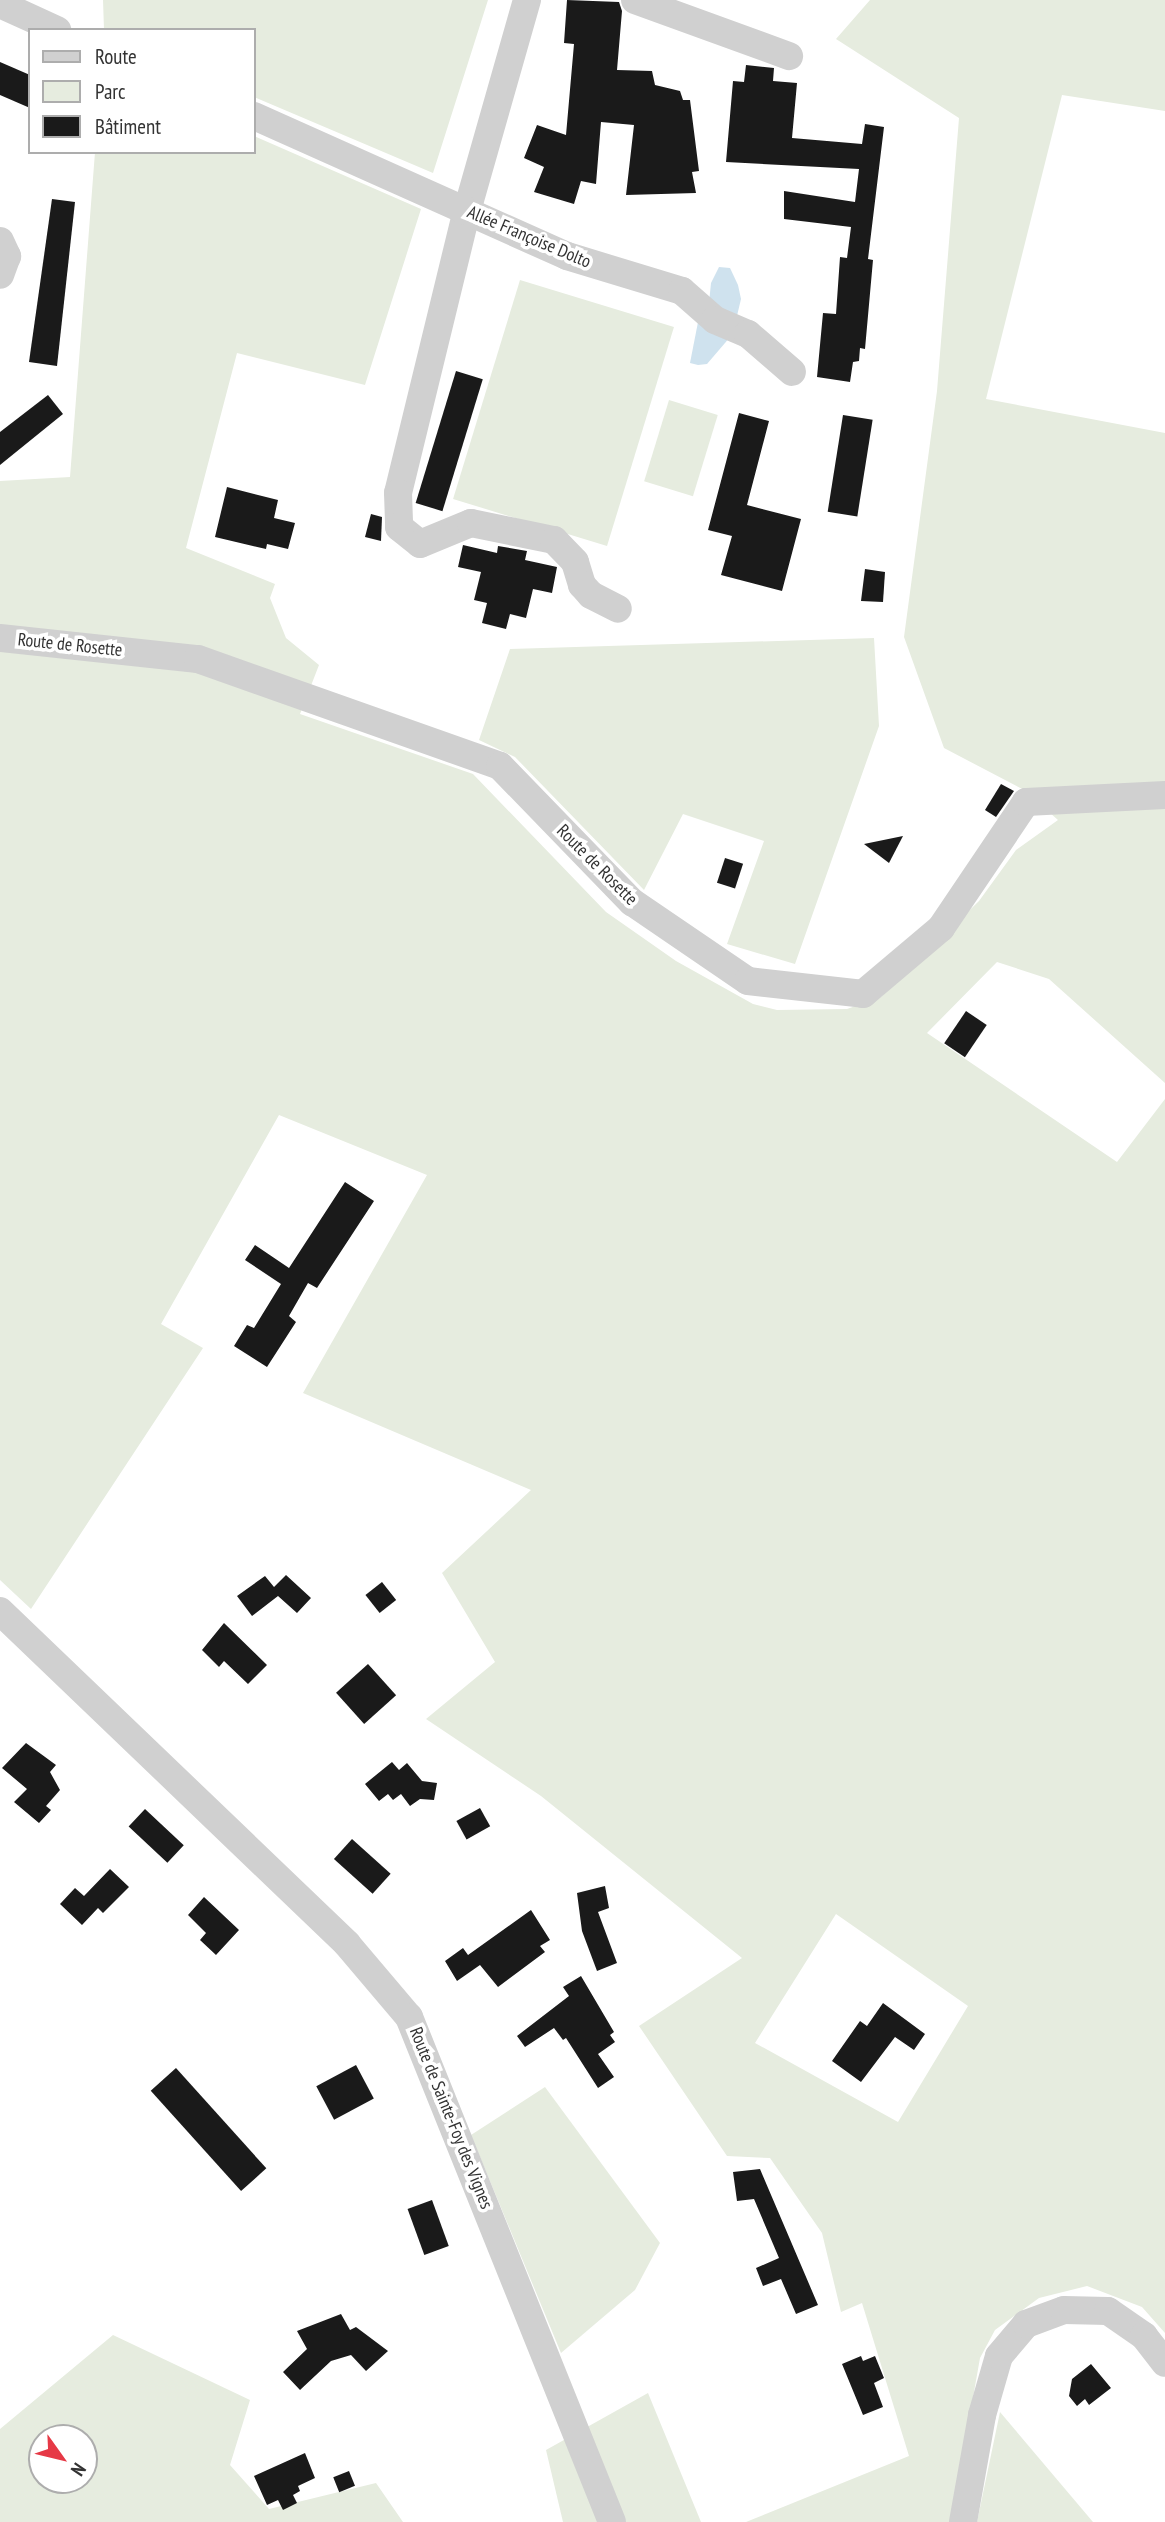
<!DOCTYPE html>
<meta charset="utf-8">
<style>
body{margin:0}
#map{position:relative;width:1165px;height:2522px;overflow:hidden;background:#fff;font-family:"PT Sans Narrow",sans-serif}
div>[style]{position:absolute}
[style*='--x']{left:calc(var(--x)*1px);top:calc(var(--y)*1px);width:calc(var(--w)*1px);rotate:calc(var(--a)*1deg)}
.green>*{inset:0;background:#e6ecdf;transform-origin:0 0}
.water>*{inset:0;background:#cfe2ee}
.building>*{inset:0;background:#1a1a1a;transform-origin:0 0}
.minor>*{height:28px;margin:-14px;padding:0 14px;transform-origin:14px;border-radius:14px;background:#d0d0d0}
span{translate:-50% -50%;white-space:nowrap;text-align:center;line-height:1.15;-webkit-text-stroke:7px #fff;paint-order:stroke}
.street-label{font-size:18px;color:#333}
.legend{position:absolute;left:28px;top:28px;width:228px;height:126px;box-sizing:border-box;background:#fff;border:2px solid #adadad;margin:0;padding:9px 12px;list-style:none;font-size:21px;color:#333}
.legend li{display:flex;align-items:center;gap:14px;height:35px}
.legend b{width:35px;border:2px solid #adadad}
.north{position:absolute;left:28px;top:2424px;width:70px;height:70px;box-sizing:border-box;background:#fff;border:2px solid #adadad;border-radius:50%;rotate:124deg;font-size:19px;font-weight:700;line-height:28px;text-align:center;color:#333}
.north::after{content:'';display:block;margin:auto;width:24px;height:32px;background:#e63946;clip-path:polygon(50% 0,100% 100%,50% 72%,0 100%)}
</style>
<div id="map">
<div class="green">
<i style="clip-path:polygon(103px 0,488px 0,433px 173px,254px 97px,254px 30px,104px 30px)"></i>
<i style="clip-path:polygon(evenodd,870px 0,1165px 0,1165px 111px,1062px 95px,986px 399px,1165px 433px,1165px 1083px,1049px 979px,997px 962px,927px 1033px,1117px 1162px,1165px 1099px,1165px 2333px,1142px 2307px,1087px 2286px,1039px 2298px,995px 2330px,980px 2358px,951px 2522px,746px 2522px,909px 2456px,862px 2303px,841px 2312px,822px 2233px,770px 2158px,727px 2156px,639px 2026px,742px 1958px,541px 1796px,426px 1719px,495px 1662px,442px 1573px,531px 1490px,303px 1393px,427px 1175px,279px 1115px,161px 1324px,203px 1348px,31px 1609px,0 1580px,0 481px,70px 477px,95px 152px,254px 152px,254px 136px,421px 209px,365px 385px,237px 353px,186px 548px,275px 584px,270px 598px,286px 638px,319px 665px,300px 714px,473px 774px,606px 912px,676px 961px,753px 1004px,777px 1010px,847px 1009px,881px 997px,979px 901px,1016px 850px,1058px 820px,1024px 790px,944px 748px,904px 637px,937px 391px,959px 118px,836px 39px,870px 0,836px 1914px,968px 2006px,898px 2122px,755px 2043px,836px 1914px)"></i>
<i style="left:520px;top:280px;width:161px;height:229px;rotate:17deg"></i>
<i style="left:669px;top:400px;width:51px;height:85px;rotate:17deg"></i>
<i style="clip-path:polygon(874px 638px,879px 726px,795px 964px,727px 944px,764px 841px,683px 814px,644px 890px,515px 757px,479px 740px,510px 649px)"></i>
<i style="clip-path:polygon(545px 2087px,660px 2243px,635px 2290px,561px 2353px,471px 2135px)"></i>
<i style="clip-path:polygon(evenodd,113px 2335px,250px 2400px,230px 2465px,269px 2509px,376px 2483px,403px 2522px,0 2522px,0 2429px,113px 2335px,42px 2438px,84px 2438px,84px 2480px,42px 2480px,42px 2438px)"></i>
<i style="clip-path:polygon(648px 2393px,701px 2522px,563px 2522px,546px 2450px)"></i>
<i style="clip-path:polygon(1000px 2412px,1093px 2522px,977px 2522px)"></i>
</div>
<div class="water">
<i style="clip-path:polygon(719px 267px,730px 268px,738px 285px,741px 299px,736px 320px,709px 303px,711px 283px)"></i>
<i style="clip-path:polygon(699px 317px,731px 336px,707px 364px,698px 365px,690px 363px)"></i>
</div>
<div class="building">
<i style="clip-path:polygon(567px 0,619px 2px,622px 11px,617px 70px,652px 71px,655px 85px,680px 91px,683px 100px,690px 100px,699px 171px,692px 172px,696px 193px,626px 195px,634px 125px,601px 122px,596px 184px,581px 181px,574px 204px,534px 192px,544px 167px,524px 158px,537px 125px,566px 135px,574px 44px,564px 43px)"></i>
<i style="clip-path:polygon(0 62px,30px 75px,30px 108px,0 95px)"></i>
<i style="clip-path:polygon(746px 65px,774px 68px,773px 81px,797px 83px,792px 138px,862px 144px,865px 124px,884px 127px,868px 259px,873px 260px,865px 349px,860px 348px,859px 361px,853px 362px,850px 382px,817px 377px,823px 313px,836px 314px,840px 257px,847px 258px,851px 227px,784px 219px,784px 191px,855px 202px,859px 169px,726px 162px,733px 81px,744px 82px)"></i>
<i style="clip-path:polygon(52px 199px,75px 202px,57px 366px,29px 362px)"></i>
<i style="left:456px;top:371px;width:28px;height:138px;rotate:17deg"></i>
<i style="clip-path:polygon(48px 395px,63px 414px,0 465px,0 432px)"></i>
<i style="clip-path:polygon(739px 413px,769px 421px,747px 505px,801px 519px,782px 591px,721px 575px,732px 536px,708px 530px)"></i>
<i style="left:843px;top:415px;width:30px;height:98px;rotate:9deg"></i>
<i style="clip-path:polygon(227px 487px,278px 500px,274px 518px,295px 523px,288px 549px,267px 544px,266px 549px,215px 537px)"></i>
<i style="clip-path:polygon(371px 514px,382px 517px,381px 541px,365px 537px)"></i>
<i style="clip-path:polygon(463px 545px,497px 553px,498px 546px,527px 551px,525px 560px,557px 567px,552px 593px,533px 589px,526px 618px,510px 614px,506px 629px,482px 623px,487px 603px,474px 600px,481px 572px,458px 567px)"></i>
<i style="clip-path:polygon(865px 569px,885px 572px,883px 602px,861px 601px)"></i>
<i style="clip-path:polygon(1001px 784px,1014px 791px,996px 817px,985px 810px)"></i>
<i style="clip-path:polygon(903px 836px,889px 863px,864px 844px)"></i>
<i style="left:725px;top:858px;width:19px;height:26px;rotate:18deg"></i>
<i style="left:966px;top:1011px;width:25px;height:39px;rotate:34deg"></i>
<i style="clip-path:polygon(345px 1182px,374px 1201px,317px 1288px,308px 1283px,289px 1316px,296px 1322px,267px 1367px,234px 1346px,247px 1325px,254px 1328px,281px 1284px,245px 1260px,255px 1245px,289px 1268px)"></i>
<i style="clip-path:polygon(286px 1575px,311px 1598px,297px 1613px,278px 1596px,252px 1616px,237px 1596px,265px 1576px,274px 1587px)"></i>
<i style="left:382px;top:1582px;width:23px;height:21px;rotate:52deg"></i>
<i style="clip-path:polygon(224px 1623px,267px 1665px,248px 1684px,224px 1661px,219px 1667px,202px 1650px)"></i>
<i style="left:368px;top:1664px;width:42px;height:43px;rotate:48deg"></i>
<i style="clip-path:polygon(26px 1743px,56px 1765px,50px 1772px,60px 1790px,46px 1806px,51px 1810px,39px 1823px,14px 1802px,27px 1789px,2px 1768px)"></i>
<i style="clip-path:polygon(392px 1762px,399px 1770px,407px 1763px,422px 1781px,437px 1783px,434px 1800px,420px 1799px,410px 1806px,401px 1794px,393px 1800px,388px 1794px,379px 1801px,365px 1784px)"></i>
<i style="left:480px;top:1808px;width:21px;height:27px;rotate:61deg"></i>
<i style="left:145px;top:1809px;width:53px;height:24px;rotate:43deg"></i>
<i style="left:352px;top:1839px;width:52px;height:27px;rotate:42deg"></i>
<i style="clip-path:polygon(110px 1869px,129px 1887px,103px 1913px,98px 1908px,82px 1925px,60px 1904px,75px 1888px,84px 1896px)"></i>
<i style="clip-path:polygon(605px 1886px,609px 1908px,598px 1912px,617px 1963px,597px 1971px,582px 1931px,577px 1893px)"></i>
<i style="clip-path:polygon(204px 1897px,239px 1930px,216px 1955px,200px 1940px,206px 1933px,188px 1915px)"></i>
<i style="clip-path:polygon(531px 1910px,550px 1940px,540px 1946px,545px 1952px,498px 1987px,480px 1965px,457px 1981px,445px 1961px,463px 1948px,468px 1955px)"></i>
<i style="clip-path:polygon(581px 1976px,614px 2032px,610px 2035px,615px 2042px,598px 2054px,614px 2077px,598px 2088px,566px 2038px,563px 2040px,554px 2028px,525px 2047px,517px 2036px,569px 1996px,563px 1987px)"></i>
<i style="clip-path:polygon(883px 2003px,925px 2034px,914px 2050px,895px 2037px,861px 2082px,832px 2061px,860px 2021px,867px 2026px)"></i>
<i style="left:356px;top:2065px;width:38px;height:45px;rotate:62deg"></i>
<i style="left:176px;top:2068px;width:135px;height:34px;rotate:48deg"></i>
<i style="clip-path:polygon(760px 2169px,818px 2305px,796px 2314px,781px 2279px,763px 2286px,756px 2268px,779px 2258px,754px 2199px,737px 2201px,733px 2172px)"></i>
<i style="left:432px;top:2200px;width:49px;height:26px;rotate:70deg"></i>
<i style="clip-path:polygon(341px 2314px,350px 2330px,356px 2327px,388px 2351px,366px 2371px,351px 2355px,331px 2361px,300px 2390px,283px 2372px,307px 2349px,297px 2331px)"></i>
<i style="clip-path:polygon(861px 2356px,863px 2361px,875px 2356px,884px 2378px,874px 2383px,883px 2407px,863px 2415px,842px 2364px)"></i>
<i style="clip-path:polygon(1091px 2364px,1111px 2388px,1089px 2405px,1085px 2399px,1077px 2406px,1069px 2396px,1072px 2379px)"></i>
<i style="clip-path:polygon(305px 2453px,315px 2478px,298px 2486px,300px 2491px,293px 2495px,297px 2503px,283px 2510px,278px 2500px,267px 2505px,254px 2476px)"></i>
<i style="left:349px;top:2471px;width:16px;height:17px;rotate:68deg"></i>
</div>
<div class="minor">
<i style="--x:527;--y:0;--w:218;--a:105.9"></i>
<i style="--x:467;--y:210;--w:291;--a:103.7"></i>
<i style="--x:398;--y:493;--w:34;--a:88"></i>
<i style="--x:399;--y:527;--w:27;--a:39"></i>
<i style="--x:420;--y:544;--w:55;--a:-22.4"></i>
<i style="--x:471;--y:523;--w:85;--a:11.6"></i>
<i style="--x:554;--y:540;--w:30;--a:46"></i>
<i style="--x:575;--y:562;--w:24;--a:73"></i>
<i style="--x:582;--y:585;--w:13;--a:48"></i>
<i style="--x:591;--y:595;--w:30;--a:27"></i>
<i style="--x:635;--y:0;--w:164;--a:20"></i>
<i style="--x:0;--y:4;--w:63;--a:24.5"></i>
<i style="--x:254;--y:116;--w:343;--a:24.1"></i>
<i style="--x:567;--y:256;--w:120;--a:16.9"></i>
<i style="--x:682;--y:291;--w:44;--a:41.3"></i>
<i style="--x:715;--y:320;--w:36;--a:23"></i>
<i style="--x:748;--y:334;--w:58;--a:40.8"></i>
<i style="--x:0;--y:241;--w:17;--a:65"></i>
<i style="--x:7;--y:256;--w:20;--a:110"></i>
<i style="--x:0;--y:638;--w:199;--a:6.1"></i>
<i style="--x:198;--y:659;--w:320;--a:19.5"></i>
<i style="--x:500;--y:766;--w:190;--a:45.9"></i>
<i style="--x:632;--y:902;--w:140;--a:34.3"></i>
<i style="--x:748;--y:981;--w:116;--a:6.4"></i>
<i style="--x:863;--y:994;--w:102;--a:-40.2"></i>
<i style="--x:941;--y:928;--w:152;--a:-56"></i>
<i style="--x:1026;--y:802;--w:139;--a:-2.9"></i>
<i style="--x:0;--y:1611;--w:481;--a:43.8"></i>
<i style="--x:347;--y:1944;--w:96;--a:49.7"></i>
<i style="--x:409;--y:2017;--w:544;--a:68.1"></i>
<i style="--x:963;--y:2522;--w:109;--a:-79.9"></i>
<i style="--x:982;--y:2415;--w:61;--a:-73.9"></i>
<i style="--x:999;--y:2356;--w:42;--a:-49.8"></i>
<i style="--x:1026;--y:2324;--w:40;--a:-20.2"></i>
<i style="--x:1064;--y:2310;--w:44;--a:1.3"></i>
<i style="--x:1108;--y:2311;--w:44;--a:34.8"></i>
<i style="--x:1144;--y:2336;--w:34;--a:52"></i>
</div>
<div class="street-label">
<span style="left:529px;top:237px;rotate:23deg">Allée Françoise Dolto</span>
<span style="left:70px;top:645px;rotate:6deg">Route de Rosette</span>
<span style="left:597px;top:865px;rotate:45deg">Route de Rosette</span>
<span style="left:451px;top:2118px;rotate:68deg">Route de Sainte-Foy des Vignes</span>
</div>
<ul class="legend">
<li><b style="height:9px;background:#d0d0d0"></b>Route</li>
<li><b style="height:19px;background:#e6ecdf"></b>Parc</li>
<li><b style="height:19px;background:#1a1a1a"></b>Bâtiment</li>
</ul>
<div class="north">N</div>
</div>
